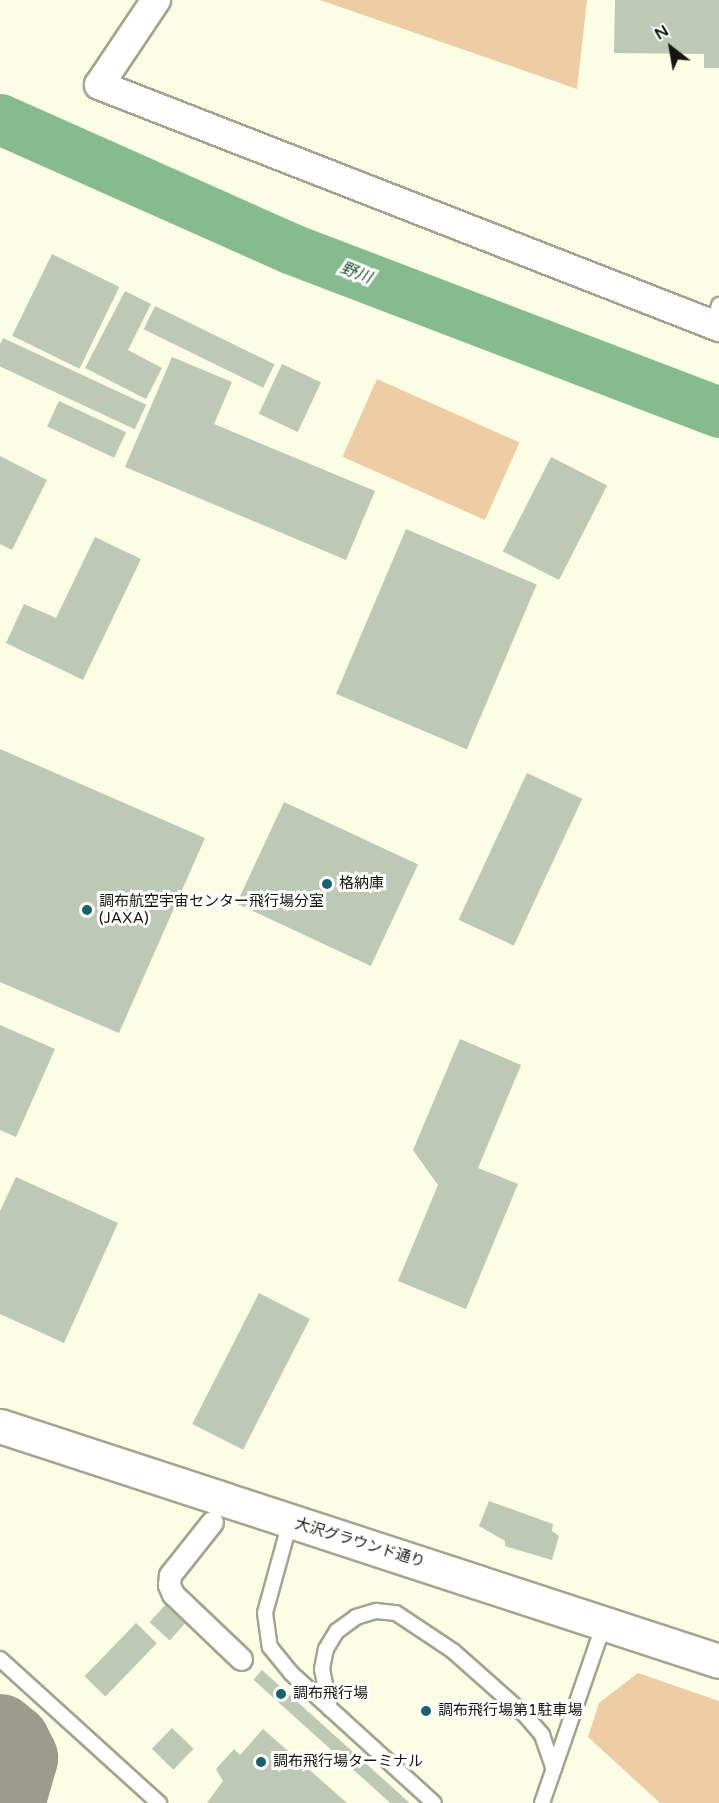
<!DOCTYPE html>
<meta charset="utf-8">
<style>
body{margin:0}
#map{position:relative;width:719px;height:1803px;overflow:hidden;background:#fbfde5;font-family:"Varela Round","Noto Sans JP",sans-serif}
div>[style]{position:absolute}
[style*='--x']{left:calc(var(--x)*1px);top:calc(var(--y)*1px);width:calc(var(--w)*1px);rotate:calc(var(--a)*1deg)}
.green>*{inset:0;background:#eecda5;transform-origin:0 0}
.river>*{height:51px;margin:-25.5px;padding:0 25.5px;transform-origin:25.5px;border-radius:25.5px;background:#85bb8f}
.taxiway>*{height:76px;margin:-38px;padding:0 38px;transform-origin:38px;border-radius:38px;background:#9c9c8c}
.building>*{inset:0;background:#bdc9b4;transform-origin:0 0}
.roads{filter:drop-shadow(2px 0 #a3a58f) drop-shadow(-2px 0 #a3a58f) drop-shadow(0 2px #a3a58f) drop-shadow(0 -2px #a3a58f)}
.service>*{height:14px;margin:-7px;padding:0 7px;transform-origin:7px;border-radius:7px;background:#fff}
.pedestrian>*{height:21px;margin:-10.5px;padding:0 10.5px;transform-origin:10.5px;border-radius:10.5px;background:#fff}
.minor>*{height:28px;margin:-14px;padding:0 14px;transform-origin:14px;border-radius:14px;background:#fff}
.tertiary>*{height:33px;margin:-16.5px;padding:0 16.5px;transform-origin:16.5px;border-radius:16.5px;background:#fff}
.dots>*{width:16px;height:16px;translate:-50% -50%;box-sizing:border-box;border:3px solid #fff;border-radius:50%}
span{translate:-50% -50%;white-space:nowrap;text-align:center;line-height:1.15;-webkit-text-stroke:6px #fff;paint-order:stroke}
.poi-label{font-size:15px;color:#16160e}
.left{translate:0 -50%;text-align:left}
.street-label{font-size:15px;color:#16160e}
.water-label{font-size:16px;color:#1c562d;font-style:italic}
.north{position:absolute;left:641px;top:18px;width:60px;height:60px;-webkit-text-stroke:4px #fff;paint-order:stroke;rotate:329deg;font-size:16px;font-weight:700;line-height:24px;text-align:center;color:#16160e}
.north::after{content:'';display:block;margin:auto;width:21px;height:27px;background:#16160e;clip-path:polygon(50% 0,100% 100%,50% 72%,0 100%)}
</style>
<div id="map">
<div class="green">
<i style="clip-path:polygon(320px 0,587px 0,577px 89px)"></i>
<i style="left:377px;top:379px;width:156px;height:85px;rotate:24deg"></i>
<i style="clip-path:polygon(638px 1673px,719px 1701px,719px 1803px,660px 1803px,588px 1737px,599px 1703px)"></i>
</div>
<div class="river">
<i style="--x:0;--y:119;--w:320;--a:24"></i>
<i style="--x:292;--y:249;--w:457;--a:20.9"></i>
</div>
<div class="taxiway">
<i style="--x:0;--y:1732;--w:16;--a:40"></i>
<i style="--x:12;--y:1742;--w:18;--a:63"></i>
<i style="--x:20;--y:1758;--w:41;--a:105.8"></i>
</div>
<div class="building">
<i style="clip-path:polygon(615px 0,719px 0,719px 68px,704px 68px,704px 54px,614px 53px)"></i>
<i style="left:52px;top:254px;width:75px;height:91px;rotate:26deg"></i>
<i style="clip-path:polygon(125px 291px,151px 304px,128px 350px,162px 368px,146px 399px,85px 368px)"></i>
<i style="left:155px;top:306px;width:133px;height:26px;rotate:26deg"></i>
<i style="left:3px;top:338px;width:158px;height:27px;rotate:25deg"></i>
<i style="clip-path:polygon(172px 357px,232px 382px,214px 424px,375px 491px,346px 560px,125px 467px)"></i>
<i style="left:282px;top:364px;width:43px;height:55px;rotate:25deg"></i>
<i style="left:59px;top:401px;width:74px;height:28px;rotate:25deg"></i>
<i style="clip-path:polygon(0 456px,47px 480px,12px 550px,0 544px)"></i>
<i style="left:551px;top:457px;width:63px;height:106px;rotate:27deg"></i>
<i style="left:406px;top:529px;width:142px;height:179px;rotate:23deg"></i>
<i style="clip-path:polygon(95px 537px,141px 559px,83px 680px,6px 643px,24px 604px,56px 618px)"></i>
<i style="clip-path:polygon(0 749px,205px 838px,119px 1033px,0 982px)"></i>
<i style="left:527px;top:773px;width:61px;height:162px;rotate:25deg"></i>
<i style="left:284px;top:802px;width:148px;height:112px;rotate:25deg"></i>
<i style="clip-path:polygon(0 1025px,55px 1049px,16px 1137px,0 1130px)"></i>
<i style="clip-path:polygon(460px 1039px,521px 1065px,478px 1168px,518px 1184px,466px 1309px,398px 1281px,438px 1185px,413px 1150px)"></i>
<i style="clip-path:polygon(16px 1177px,118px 1223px,64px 1343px,0 1314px,0 1211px)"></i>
<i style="left:259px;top:1293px;width:57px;height:147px;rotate:27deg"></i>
<i style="clip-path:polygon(489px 1501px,553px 1524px,552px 1531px,559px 1536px,552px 1560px,505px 1546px,505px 1541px,479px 1526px)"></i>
<i style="left:167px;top:1603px;width:27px;height:26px;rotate:42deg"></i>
<i style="left:136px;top:1623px;width:29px;height:74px;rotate:44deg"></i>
<i style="left:262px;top:1670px;width:199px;height:13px;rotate:42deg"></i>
<i style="left:172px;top:1728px;width:30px;height:29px;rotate:44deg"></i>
<i style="clip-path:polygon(263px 1729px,347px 1803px,207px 1803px,223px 1781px,216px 1769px,234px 1749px,240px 1755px)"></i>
</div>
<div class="roads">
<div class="service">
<i style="--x:713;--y:325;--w:21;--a:-73"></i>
<i style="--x:290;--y:1522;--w:94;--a:105.4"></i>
<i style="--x:265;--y:1613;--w:34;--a:82"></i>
<i style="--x:270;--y:1647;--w:33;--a:51"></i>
<i style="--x:291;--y:1673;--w:193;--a:42.3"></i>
<i style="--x:0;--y:1659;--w:215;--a:42.2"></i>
<i style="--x:330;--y:1709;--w:41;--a:-101.3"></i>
<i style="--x:322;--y:1669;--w:20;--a:-79"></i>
<i style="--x:326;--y:1649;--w:21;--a:-59"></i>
<i style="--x:337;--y:1631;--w:24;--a:-36"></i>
<i style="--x:356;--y:1617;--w:21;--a:-17"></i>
<i style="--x:376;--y:1611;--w:20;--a:6"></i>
<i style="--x:396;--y:1613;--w:69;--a:33.7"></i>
<i style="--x:453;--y:1651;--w:95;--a:41.6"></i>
<i style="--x:524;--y:1714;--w:28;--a:49"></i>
<i style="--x:542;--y:1735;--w:36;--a:71"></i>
<i style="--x:542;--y:1803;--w:189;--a:-70.9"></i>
</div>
<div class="pedestrian">
<i style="--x:212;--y:1522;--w:68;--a:128.4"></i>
<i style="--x:170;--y:1575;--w:10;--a:96"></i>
<i style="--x:169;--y:1585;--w:10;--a:66"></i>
<i style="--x:173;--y:1594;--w:94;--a:43.7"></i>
</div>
<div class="minor">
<i style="--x:156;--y:0;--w:102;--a:123.8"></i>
<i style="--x:99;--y:85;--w:666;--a:21.32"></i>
</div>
<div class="tertiary">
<i style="--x:0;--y:1426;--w:756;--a:18.1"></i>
</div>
</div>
<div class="dots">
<i style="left:327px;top:884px;background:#16636d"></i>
<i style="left:87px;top:910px;background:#16636d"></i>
<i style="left:281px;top:1694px;background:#16636d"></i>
<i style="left:426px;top:1711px;background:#16636d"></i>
<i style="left:261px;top:1762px;background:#16636d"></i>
</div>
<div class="poi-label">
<span class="left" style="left:339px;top:884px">格納庫</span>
<span class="left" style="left:99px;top:910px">調布航空宇宙センター飛行場分室<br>(JAXA)</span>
<span class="left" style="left:293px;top:1694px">調布飛行場</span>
<span class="left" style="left:438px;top:1711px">調布飛行場第1駐車場</span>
<span class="left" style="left:273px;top:1762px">調布飛行場ターミナル</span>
</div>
<div class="street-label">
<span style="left:360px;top:1543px;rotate:17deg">大沢グラウンド通り</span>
</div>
<div class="water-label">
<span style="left:356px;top:273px;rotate:21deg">野川</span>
</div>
<div class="north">N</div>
</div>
